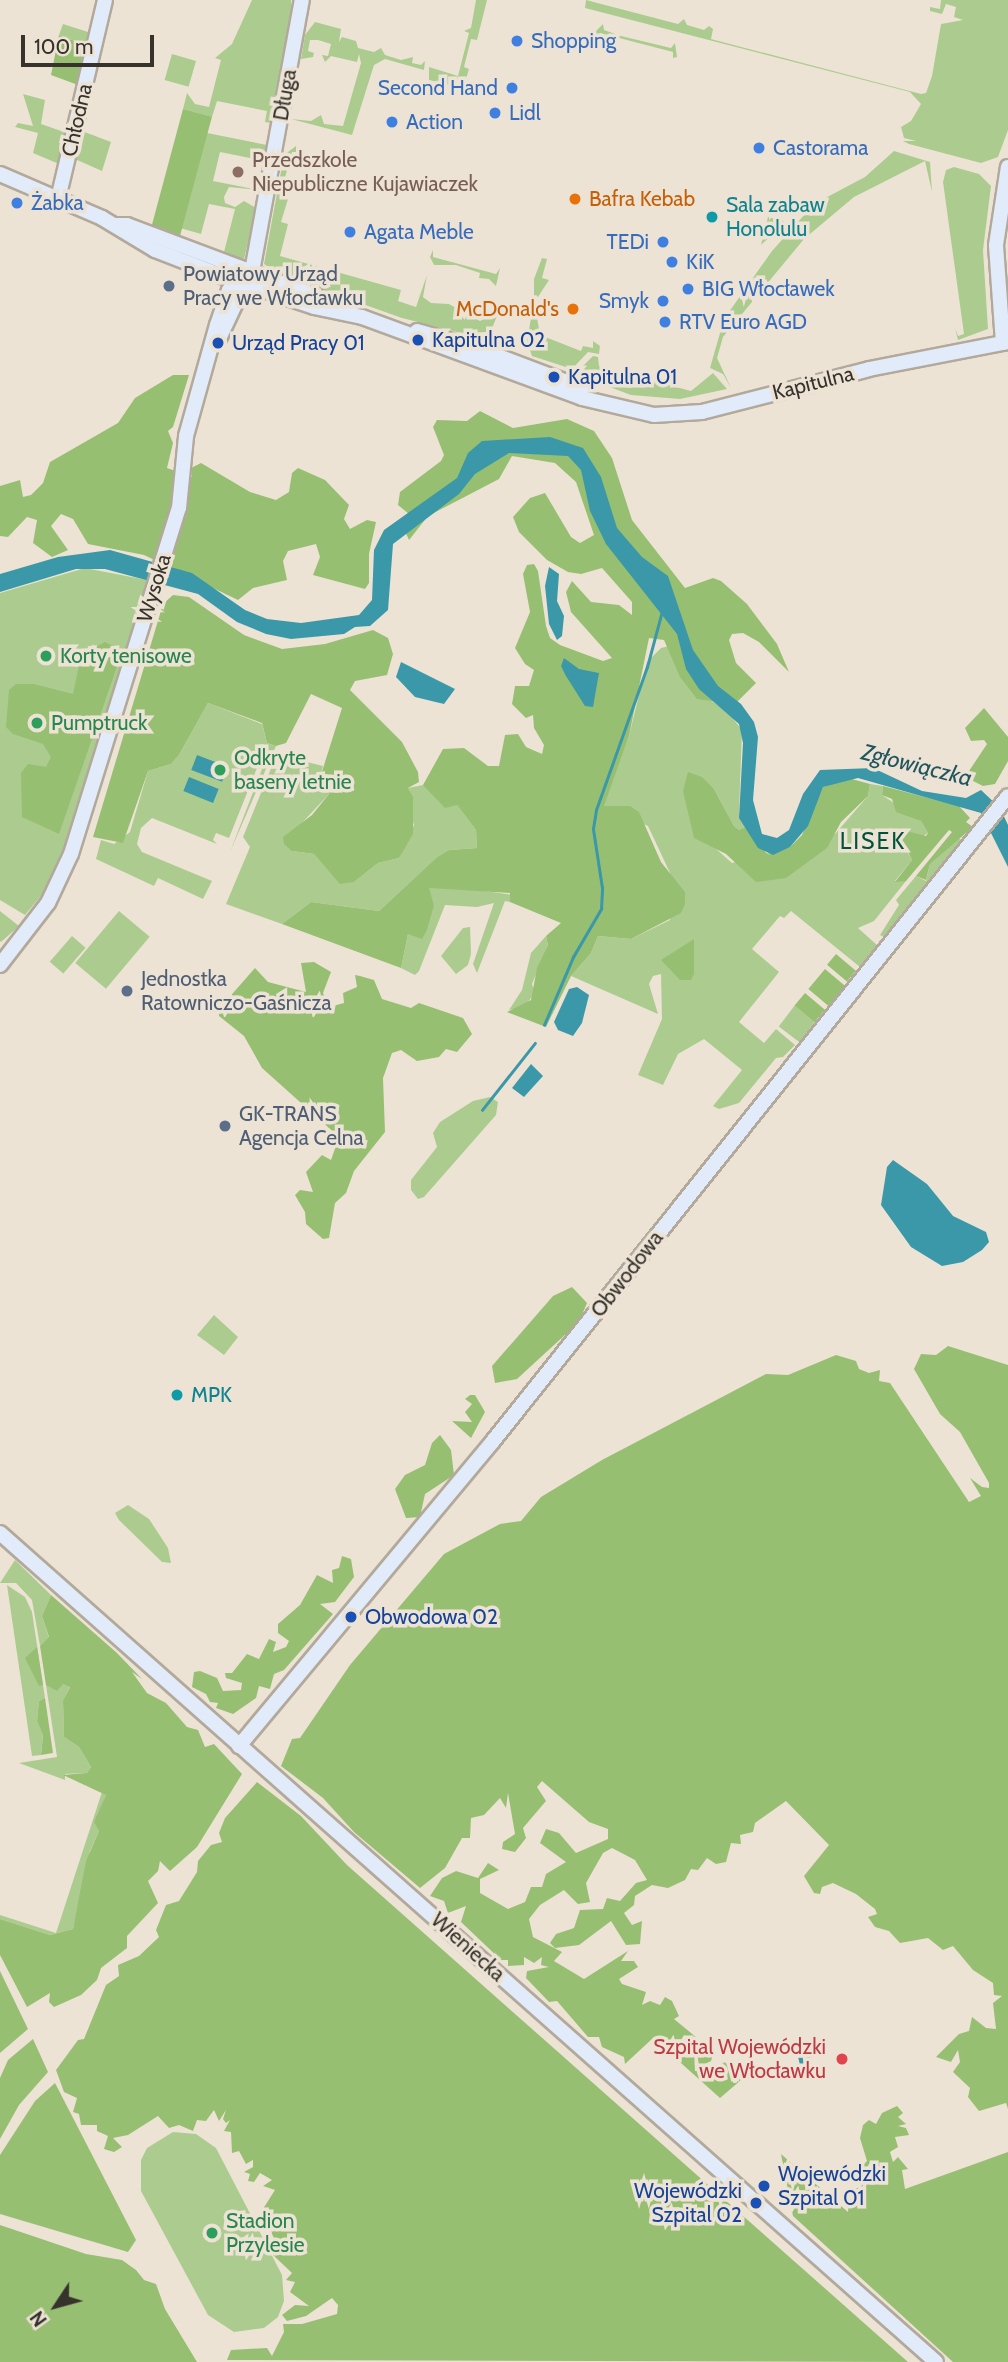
<!DOCTYPE html>
<meta charset="utf-8">
<style>
body{margin:0}
#map{position:relative;width:1008px;height:2362px;overflow:hidden;background:#ede3d5;font-family:Cabin,sans-serif}
div>[style]{position:absolute}
[style*='--x']{left:calc(var(--x)*1px);top:calc(var(--y)*1px);width:calc(var(--w)*1px);rotate:calc(var(--a)*1deg)}
.green>*{inset:0;background:#accc8f;transform-origin:0 0}
.forest>*{inset:0;background:#97bf72;transform-origin:0 0}
.water>*{inset:0;background:#3a98a9;transform-origin:0 0}
.stream>*{height:2.5px;margin:-1.25px;padding:0 1.25px;transform-origin:1.25px;border-radius:1.25px;background:#3a98a9}
.roads{filter:drop-shadow(2px 0 #b2a99b) drop-shadow(-2px 0 #b2a99b) drop-shadow(0 2px #b2a99b) drop-shadow(0 -2px #b2a99b)}
.secondary>*{height:14px;margin:-7px;padding:0 7px;transform-origin:7px;border-radius:7px;background:#e1ebfa}
.dots>*{width:19px;height:19px;translate:-50% -50%;box-sizing:border-box;border:4px solid #ede3d5;border-radius:50%}
span{translate:-50% -50%;white-space:nowrap;text-align:center;line-height:1.15;-webkit-text-stroke:7px #ede3d5;paint-order:stroke}
.shop-label{font-size:21px;color:#366cbe}
.left{translate:0 -50%;text-align:left}
.right{translate:-100% -50%;text-align:right}
.street-label{font-size:21px;color:#36332d}
.education-label{font-size:21px;color:#785e54}
.food-label{font-size:21px;color:#c56008}
.culture-label{font-size:21px;color:#0d838f}
.service-label{font-size:21px;color:#4e5e75}
.transit-label{font-size:21px;color:#164399}
.leisure-label{font-size:21px;color:#27864d}
.health-label{font-size:21px;color:#be3a42}
.water-label{font-size:23px;color:#21555f;font-style:italic}
.neighbourhood-label{font-size:23px;color:#00523b;letter-spacing:2px}
.north{position:absolute;left:21px;top:2271px;width:70px;height:70px;-webkit-text-stroke:5px #ede3d5;paint-order:stroke;rotate:234deg;font-size:19px;font-weight:700;line-height:28px;text-align:center;color:#36332d}
.north::after{content:'';display:block;margin:auto;width:24px;height:32px;background:#36332d;clip-path:polygon(50% 0,100% 100%,50% 72%,0 100%)}
.scale{position:absolute;left:21px;top:35px;width:133px;height:32px;box-sizing:border-box;border:4px solid #36332d;border-top:0;padding-left:9px;font-size:21px;line-height:24px;white-space:nowrap;color:#36332d;-webkit-text-stroke:5px #ede3d5;paint-order:stroke}
</style>
<div id="map">
<div class="green">
<i style="clip-path:polygon(252px 0,291px 0,292px 7px,271px 123px,265px 122px,267px 111px,217px 101px,212px 117px,183px 109px,187px 93px,195px 104px,209px 107px,221px 60px,215px 58px,232px 44px)"></i>
<i style="clip-path:polygon(476px 0,487px 0,477px 40px,471px 39px,464px 67px,469px 69px,466px 79px,450px 79px,449px 82px,459px 85px,454px 86px,429px 80px,429px 67px,458px 76px,469px 33px,464px 31px,471px 28px)"></i>
<i style="clip-path:polygon(586px 0,678px 24px,684px 19px,687px 25px,704px 30px,709px 26px,713px 29px,711px 39px,921px 94px,926px 93px,932px 76px,941px 24px,963px 20px,954px 17px,956px 7px,946px 4px,942px 14px,930px 11px,930px 7px,940px 9px,941px 0,1008px 0,1008px 130px,998px 157px,981px 163px,909px 144px,903px 141px,916px 141px,904px 138px,901px 127px,911px 121px,921px 104px,910px 92px,585px 8px)"></i>
<i style="clip-path:polygon(315px 22px,341px 29px,339px 42px,342px 37px,356px 41px,358px 48px,374px 52px,381px 48px,385px 55px,401px 60px,413px 57px,412px 63px,421px 65px,425px 61px,424px 70px,385px 59px,374px 65px,352px 135px,291px 119px,311px 121px,321px 115px,324px 124px,343px 126px,361px 63px,359px 54px,357px 62px,331px 56px,325px 62px,322px 55px,328px 56px,331px 44px,318px 40px,310px 40px,308px 51px,314px 53px,313px 57px,301px 59px,305px 35px)"></i>
<i style="clip-path:polygon(63px 24px,88px 32px,86px 45px,59px 35px)"></i>
<i style="clip-path:polygon(603px 24px,604px 30px,621px 36px,671px 48px,675px 43px,677px 57px,673px 58px,673px 52px,600px 33px,597px 39px,596px 31px)"></i>
<i style="left:172px;top:54px;width:25px;height:27px;rotate:16deg"></i>
<i style="clip-path:polygon(23px 94px,45px 100px,41px 124px,67px 133px,59px 164px,33px 153px,38px 133px,15px 127px,18px 123px,33px 126px)"></i>
<i style="clip-path:polygon(82px 131px,111px 142px,102px 171px,75px 159px)"></i>
<i style="clip-path:polygon(207px 133px,267px 145px,265px 161px,220px 152px,213px 181px,259px 190px,229px 187px,224px 197px,225px 203px,235px 207px,244px 201px,256px 208px,244px 259px,223px 256px,235px 209px,209px 204px,201px 234px,180px 228px)"></i>
<i style="clip-path:polygon(296px 146px,299px 152px,292px 152px,280px 196px,288px 199px,281px 222px,288px 224px,280px 256px,401px 290px,398px 301px,416px 307px,427px 275px,423px 297px,431px 303px,449px 304px,480px 321px,499px 311px,491px 331px,469px 335px,402px 318px,281px 275px,264px 264px,284px 155px)"></i>
<i style="clip-path:polygon(894px 151px,930px 162px,932px 192px,925px 161px,854px 197px,804px 239px,723px 337px,717px 358px,731px 388px,723px 374px,710px 368px,724px 319px,772px 251px,814px 204px,865px 177px)"></i>
<i style="clip-path:polygon(954px 167px,979px 174px,991px 186px,983px 250px,988px 329px,958px 340px,955px 328px,958px 336px,964px 334px,943px 182px,946px 170px)"></i>
<i style="clip-path:polygon(768px 217px,786px 222px,761px 245px)"></i>
<i style="clip-path:polygon(433px 250px,433px 257px,496px 274px,500px 268px,496px 286px,489px 279px,479px 278px,480px 273px,456px 265px,434px 265px,430px 257px)"></i>
<i style="clip-path:polygon(542px 258px,547px 259px,542px 278px,549px 280px,538px 297px,534px 295px,534px 279px)"></i>
<i style="clip-path:polygon(534px 300px,540px 335px,581px 351px,583px 346px,593px 348px,593px 341px,600px 346px,599px 354px,588px 352px,572px 369px,532px 356px,527px 342px)"></i>
<i style="clip-path:polygon(593px 356px,598px 357px,599px 366px,691px 391px,713px 373px,727px 389px,680px 399px,631px 395px,575px 374px)"></i>
<i style="clip-path:polygon(85px 568px,147px 580px,67px 841px,45px 891px,25px 915px,0 900px,0 593px)"></i>
<i style="clip-path:polygon(681px 643px,703px 695px,727px 711px,742px 730px,739px 813px,745px 827px,739px 830px,734px 826px,714px 789px,707px 841px,732px 863px,835px 834px,868px 796px,870px 784px,883px 786px,882px 795px,921px 821px,928px 833px,905px 848px,912px 860px,895px 881px,906px 881px,874px 921px,858px 928px,877px 945px,860px 967px,791px 911px,784px 918px,780px 916px,752px 949px,779px 972px,739px 1022px,764px 1043px,776px 1029px,795px 1045px,783px 1057px,776px 1058px,739px 1103px,719px 1109px,713px 1106px,742px 1070px,704px 1039px,678px 1054px,663px 1085px,638px 1075px,662px 1019px,661px 974px,653px 976px,649px 984px,658px 1014px,571px 976px,591px 953px,598px 936px,631px 939px,670px 920px,670px 873px,648px 826px,603px 806px,629px 736px,647px 662px,661px 648px)"></i>
<i style="clip-path:polygon(208px 703px,262px 724px,267px 743px,276px 746px,230px 852px,262px 769px,257px 768px,229px 838px,216px 833px,213px 840px,217px 844px,152px 818px,141px 828px,137px 844px,142px 852px,212px 881px,203px 899px,158px 878px,154px 886px,96px 859px,101px 840px,114px 844px,130px 832px,148px 771px,171px 764px,179px 755px)"></i>
<i style="clip-path:polygon(291px 758px,323px 766px,320px 778px,329px 794px,300px 825px,292px 851px,314px 854px,334px 876px,354px 882px,378px 863px,399px 858px,414px 825px,410px 812px,413px 796px,408px 788px,423px 785px,457px 805px,476px 830px,477px 848px,449px 850px,437px 857px,379px 911px,311px 902px,282px 924px,226px 904px,250px 847px,243px 837px,272px 766px,284px 765px)"></i>
<i style="clip-path:polygon(956px 837px,962px 840px,884px 937px,880px 935px,899px 905px,896px 900px,916px 876px,926px 881px,930px 864px)"></i>
<i style="clip-path:polygon(441px 885px,513px 895px,510px 902px,505px 901px,477px 973px,473px 964px,494px 903px,477px 907px,445px 905px,419px 971px,415px 975px,401px 968px,408px 934px,434px 905px,428px 888px)"></i>
<i style="clip-path:polygon(0 911px,19px 926px,1px 942px,0 941px)"></i>
<i style="left:119px;top:911px;width:40px;height:68px;rotate:40deg"></i>
<i style="clip-path:polygon(470px 927px,471px 954px,468px 965px,456px 974px,441px 956px,463px 928px)"></i>
<i style="left:72px;top:936px;width:18px;height:34px;rotate:41deg"></i>
<i style="clip-path:polygon(546px 936px,548px 945px,532px 984px,535px 993px,524px 1007px,509px 1010px,522px 990px,531px 953px)"></i>
<i style="left:795px;top:1005px;width:26px;height:27px;rotate:37deg"></i>
<i style="clip-path:polygon(490px 1097px,498px 1102px,496px 1115px,424px 1197px,418px 1199px,411px 1190px,411px 1180px,437px 1147px,433px 1133px,440px 1122px,473px 1101px)"></i>
<i style="clip-path:polygon(214px 1315px,238px 1337px,224px 1355px,197px 1335px)"></i>
<i style="clip-path:polygon(128px 1505px,149px 1519px,168px 1548px,171px 1563px,162px 1562px,119px 1520px,115px 1513px)"></i>
<i style="clip-path:polygon(15px 1560px,51px 1595px,42px 1616px,49px 1638px,40px 1646px,32px 1600px,16px 1583px,0 1583px)"></i>
<i style="clip-path:polygon(7px 1585px,25px 1597px,32px 1612px,45px 1698px,39px 1701px,37px 1721px,43px 1734px,41px 1755px,32px 1756px)"></i>
<i style="clip-path:polygon(63px 1684px,70px 1686px,63px 1702px,64px 1737px,79px 1747px,91px 1767px,87px 1773px,65px 1774px,65px 1780px,19px 1763px,57px 1757px,46px 1685px)"></i>
<i style="clip-path:polygon(102px 1792px,106px 1795px,97px 1818px,99px 1831px,90px 1851px,73px 1929px,50px 1935px,0 1919px,0 1915px,56px 1933px)"></i>
<i style="clip-path:polygon(173px 2132px,196px 2134px,216px 2148px,282px 2275px,284px 2301px,278px 2317px,264px 2328px,234px 2332px,208px 2315px,141px 2191px,141px 2160px,147px 2148px)"></i>
</div>
<div class="forest">
<i style="clip-path:polygon(59px 35px,88px 46px,78px 85px,51px 75px)"></i>
<i style="left:183px;top:109px;width:30px;height:123px;rotate:15deg"></i>
<i style="clip-path:polygon(173px 375px,189px 375px,173px 427px,168px 431px,173px 443px,167px 468px,192px 477px,191px 468px,201px 463px,250px 492px,276px 500px,289px 492px,292px 473px,298px 468px,325px 480px,349px 505px,344px 519px,350px 529px,367px 520px,376px 522px,369px 554px,369px 583px,365px 589px,313px 575px,320px 557px,316px 544px,288px 551px,283px 561px,287px 580px,253px 588px,238px 600px,144px 555px,88px 544px,73px 519px,61px 514px,51px 526px,68px 550px,52px 557px,33px 543px,37px 520px,27px 517px,8px 537px,0 536px,0 486px,20px 480px,23px 497px,31px 495px,43px 483px,50px 462px,118px 423px,135px 398px)"></i>
<i style="clip-path:polygon(480px 411px,513px 428px,567px 419px,594px 431px,612px 458px,632px 520px,685px 588px,713px 578px,721px 581px,747px 604px,777px 644px,789px 672px,759px 642px,743px 633px,732px 634px,729px 640px,736px 663px,756px 683px,735px 704px,697px 699px,680px 677px,664px 640px,649px 638px,629px 736px,604px 806px,630px 806px,639px 812px,661px 862px,685px 892px,685px 904px,681px 913px,631px 939px,598px 936px,591px 953px,571px 976px,546px 1027px,507px 1012px,531px 1000px,537px 968px,548px 945px,546px 936px,561px 923px,510px 902px,510px 893px,429px 888px,434px 905px,427px 930px,422px 939px,408px 934px,401px 968px,282px 924px,311px 902px,379px 911px,437px 857px,449px 850px,477px 848px,476px 830px,457px 805px,445px 808px,423px 785px,443px 749px,464px 748px,488px 766px,499px 766px,505px 735px,518px 734px,526px 747px,542px 754px,544px 745px,534px 728px,533px 715px,526px 718px,512px 704px,515px 686px,529px 686px,534px 670px,525px 664px,515px 648px,530px 612px,523px 574px,527px 565px,534px 564px,538px 571px,546px 626px,550px 638px,560px 645px,603px 661px,612px 658px,571px 612px,566px 592px,572px 581px,591px 602px,619px 605px,632px 615px,632px 602px,602px 568px,581px 574px,568px 572px,547px 560px,519px 532px,513px 517px,530px 498px,545px 493px,571px 537px,580px 543px,594px 535px,576px 482px,555px 463px,512px 456px,499px 479px,428px 516px,409px 540px,404px 529px,409px 514px,398px 505px,400px 492px,441px 461px,444px 455px,433px 427px,437px 420px,467px 421px)"></i>
<i style="clip-path:polygon(173px 595px,189px 597px,244px 635px,282px 649px,325px 644px,373px 630px,388px 638px,393px 654px,387px 675px,355px 681px,350px 690px,402px 742px,418px 772px,419px 782px,408px 788px,413px 796px,413px 834px,399px 858px,378px 863px,354px 882px,340px 884px,314px 854px,292px 851px,284px 844px,283px 837px,312px 815px,329px 794px,320px 778px,342px 708px,311px 694px,286px 743px,276px 746px,267px 743px,262px 723px,208px 703px,179px 755px,171px 764px,148px 771px,123px 843px,93px 837px,163px 604px)"></i>
<i style="clip-path:polygon(105px 642px,118px 649px,119px 661px,59px 834px,22px 817px,21px 773px,28px 764px,46px 767px,51px 757px,43px 744px,13px 734px,6px 727px,9px 690px,16px 684px,34px 684px,73px 694px,81px 655px)"></i>
<i style="clip-path:polygon(984px 708px,1008px 737px,1008px 761px,995px 784px,983px 786px,965px 777px,987px 744px,984px 740px,971px 741px,965px 728px)"></i>
<i style="clip-path:polygon(688px 772px,702px 777px,714px 789px,734px 826px,739px 830px,745px 827px,768px 855px,790px 847px,802px 835px,823px 787px,848px 778px,870px 784px,868px 796px,841px 822px,827px 848px,786px 878px,756px 882px,726px 854px,694px 838px,683px 791px)"></i>
<i style="clip-path:polygon(883px 786px,959px 806px,970px 818px,966px 822px,973px 827px,930px 864px,926px 880px,916px 876px,952px 832px,949px 830px,906px 881px,895px 882px,912px 860px,899px 834px,903px 830px,926px 836px,928px 833px,921px 821px,896px 812px,892px 799px,882px 795px)"></i>
<i style="clip-path:polygon(694px 939px,694px 974px,691px 980px,680px 980px,661px 960px)"></i>
<i style="left:836px;top:954px;width:26px;height:14px;rotate:40deg"></i>
<i style="clip-path:polygon(314px 962px,331px 972px,323px 993px,329px 1007px,344px 1003px,343px 993px,357px 987px,355px 975px,360px 976px,374px 980px,382px 999px,411px 1008px,419px 1003px,463px 1018px,472px 1034px,457px 1052px,446px 1049px,439px 1057px,417px 1061px,401px 1050px,392px 1053px,383px 1078px,385px 1132px,354px 1171px,346px 1193px,335px 1203px,329px 1238px,323px 1239px,306px 1224px,305px 1212px,295px 1195px,300px 1190px,313px 1192px,306px 1172px,322px 1155px,331px 1160px,339px 1137px,262px 1068px,244px 1036px,219px 1016px,219px 1009px,255px 968px,268px 982px,306px 992px,301px 963px)"></i>
<i style="left:825px;top:969px;width:26px;height:26px;rotate:40deg"></i>
<i style="left:805px;top:993px;width:26px;height:16px;rotate:40deg"></i>
<i style="clip-path:polygon(572px 1287px,587px 1303px,579px 1322px,517px 1379px,495px 1383px,492px 1366px,553px 1296px)"></i>
<i style="clip-path:polygon(948px 1346px,1008px 1365px,1008px 2109px,1006px 2103px,979px 2111px,968px 2097px,970px 2088px,953px 2072px,960px 2062px,958px 2050px,951px 2062px,936px 2057px,959px 2034px,969px 2031px,972px 2017px,986px 2028px,996px 2029px,993px 2003px,1002px 1996px,994px 1995px,993px 1983px,973px 1970px,953px 1946px,943px 1950px,928px 1938px,900px 1943px,889px 1931px,875px 1927px,868px 1917px,877px 1914px,875px 1909px,856px 1894px,833px 1883px,822px 1887px,820px 1894px,814px 1893px,804px 1876px,829px 1845px,786px 1801px,755px 1823px,753px 1832px,740px 1835px,741px 1844px,731px 1843px,726px 1862px,716px 1864px,707px 1858px,698px 1870px,691px 1869px,685px 1880px,668px 1888px,652px 1885px,635px 1896px,634px 1905px,624px 1913px,632px 1925px,642px 1921px,640px 1944px,626px 1945px,611px 1921px,579px 1945px,555px 1948px,550px 1943px,556px 1934px,574px 1928px,580px 1910px,603px 1909px,607px 1898px,620px 1901px,636px 1883px,647px 1880px,635px 1860px,612px 1848px,603px 1853px,586px 1883px,590px 1902px,578px 1904px,564px 1890px,540px 1905px,529px 1919px,533px 1937px,562px 1952px,554px 1961px,584px 1979px,628px 1951px,621px 1961px,634px 1961px,638px 1967px,619px 1979px,622px 1984px,646px 1992px,642px 2005px,650px 2001px,660px 2005px,665px 1997px,672px 2001px,679px 2016px,674px 2019px,714px 2052px,711px 2061px,699px 2067px,696px 2043px,684px 2035px,681px 2040px,694px 2050px,695px 2071px,703px 2071px,708px 2078px,718px 2074px,723px 2062px,741px 2068px,741px 2080px,720px 2098px,653px 2038px,625px 2064px,624px 2057px,602px 2047px,599px 2037px,588px 2037px,557px 2001px,549px 2002px,526px 1978px,527px 1971px,549px 1967px,541px 1965px,542px 1957px,534px 1963px,524px 1957px,524px 1965px,508px 1966px,508px 1960px,501px 1960px,461px 1922px,466px 1906px,448px 1913px,444px 1901px,430px 1896px,442px 1878px,456px 1871px,478px 1878px,488px 1863px,499px 1870px,480px 1879px,480px 1893px,508px 1909px,525px 1902px,531px 1887px,542px 1887px,546px 1874px,566px 1862px,540px 1843px,546px 1829px,559px 1833px,576px 1853px,608px 1839px,608px 1829px,589px 1822px,542px 1781px,537px 1787px,546px 1801px,523px 1828px,526px 1838px,515px 1852px,502px 1849px,503px 1842px,515px 1834px,508px 1793px,506px 1808px,500px 1798px,484px 1815px,471px 1818px,470px 1838px,462px 1838px,445px 1868px,420px 1888px,354px 1832px,323px 1798px,281px 1766px,292px 1739px,300px 1738px,350px 1665px,444px 1554px,500px 1524px,521px 1521px,541px 1497px,602px 1460px,766px 1374px,788px 1375px,836px 1355px,856px 1361px,859px 1369px,869px 1373px,880px 1370px,879px 1381px,890px 1383px,969px 1502px,981px 1496px,970px 1478px,982px 1487px,989px 1488px,989px 1483px,960px 1432px,940px 1414px,914px 1369px,921px 1354px,936px 1355px)"></i>
<i style="clip-path:polygon(470px 1395px,475px 1395px,485px 1412px,471px 1438px,452px 1421px,472px 1422px,465px 1412px,472px 1404px,465px 1399px)"></i>
<i style="clip-path:polygon(440px 1435px,451px 1450px,454px 1475px,425px 1494px,420px 1517px,406px 1518px,395px 1489px,405px 1475px,425px 1465px,432px 1443px)"></i>
<i style="clip-path:polygon(342px 1556px,351px 1559px,354px 1577px,335px 1602px,320px 1604px,333px 1614px,284px 1670px,274px 1674px,270px 1689px,259px 1686px,256px 1698px,233px 1714px,216px 1708px,218px 1703px,210px 1702px,206px 1694px,192px 1687px,194px 1672px,200px 1671px,217px 1678px,223px 1691px,241px 1690px,242px 1683px,226px 1678px,225px 1673px,232px 1673px,247px 1654px,259px 1659px,269px 1639px,276px 1642px,273px 1652px,286px 1647px,289px 1641px,278px 1633px,278px 1624px,300px 1605px,317px 1575px,333px 1583px,332px 1570px,339px 1568px)"></i>
<i style="clip-path:polygon(51px 1595px,117px 1653px,142px 1679px,132px 1672px,147px 1693px,166px 1703px,187px 1727px,198px 1730px,205px 1747px,214px 1744px,242px 1774px,197px 1847px,170px 1871px,160px 1861px,158px 1871px,148px 1881px,158px 1903px,127px 1936px,127px 1948px,101px 1968px,97px 1980px,81px 1995px,54px 2007px,49px 2002px,50px 1993px,27px 2007px,0 1955px,0 1919px,50px 1935px,73px 1929px,86px 1861px,99px 1831px,94px 1822px,106px 1795px,63px 1775px,87px 1773px,91px 1767px,79px 1747px,64px 1737px,63px 1701px,70px 1687px,63px 1684px,57px 1691px,46px 1685px,40px 1646px,49px 1637px,42px 1616px)"></i>
<i style="clip-path:polygon(37px 1647px,43px 1685px,39px 1686px,25px 1658px)"></i>
<i style="clip-path:polygon(45px 1698px,53px 1753px,41px 1755px,43px 1735px,37px 1721px,39px 1701px)"></i>
<i style="clip-path:polygon(257px 1782px,301px 1816px,347px 1865px,908px 2362px,227px 2360px,231px 2350px,267px 2348px,272px 2356px,284px 2332px,283px 2324px,302px 2324px,337px 2314px,338px 2305px,332px 2298px,306px 2316px,287px 2321px,282px 2315px,295px 2305px,309px 2306px,290px 2292px,295px 2282px,286px 2280px,292px 2273px,273px 2255px,277px 2244px,261px 2212px,275px 2190px,263px 2186px,272px 2180px,260px 2173px,254px 2182px,248px 2181px,250px 2174px,244px 2172px,253px 2167px,253px 2160px,246px 2164px,239px 2151px,232px 2153px,231px 2132px,224px 2131px,230px 2120px,226px 2123px,223px 2119px,226px 2110px,219px 2121px,214px 2110px,206px 2121px,197px 2120px,193px 2131px,179px 2125px,169px 2128px,158px 2116px,128px 2135px,113px 2138px,122px 2147px,114px 2152px,104px 2149px,108px 2136px,97px 2131px,97px 2125px,81px 2125px,79px 2114px,73px 2112px,77px 2098px,64px 2092px,56px 2070px,78px 2040px,84px 2039px,106px 1985px,119px 1976px,118px 1965px,139px 1956px,159px 1937px,156px 1930px,166px 1905px,179px 1901px,197px 1872px,198px 1861px,211px 1845px,222px 1842px,219px 1833px,225px 1818px)"></i>
<i style="clip-path:polygon(0 1971px,28px 2029px,0 2053px)"></i>
<i style="clip-path:polygon(33px 2039px,48px 2072px,19px 2105px,0 2139px,0 2078px,8px 2060px)"></i>
<i style="clip-path:polygon(55px 2083px,136px 2240px,128px 2252px,0 2214px,0 2155px,35px 2101px)"></i>
<i style="clip-path:polygon(897px 2106px,903px 2113px,898px 2117px,906px 2124px,898px 2126px,906px 2128px,909px 2135px,895px 2137px,898px 2147px,890px 2152px,893px 2162px,898px 2157px,908px 2169px,902px 2170px,905px 2189px,1008px 2152px,1008px 2362px,953px 2362px,793px 2216px,781px 2154px,848px 2212px,849px 2200px,858px 2197px,851px 2190px,861px 2187px,868px 2172px,861px 2167px,867px 2161px,860px 2138px,863px 2125px,869px 2120px,876px 2124px,882px 2113px)"></i>
<i style="clip-path:polygon(0 2225px,86px 2254px,122px 2260px,136px 2270px,144px 2280px,156px 2284px,165px 2309px,197px 2362px,0 2362px)"></i>
</div>
<div class="water">
<i style="clip-path:polygon(550px 437px,583px 448px,601px 477px,617px 528px,642px 557px,668px 576px,693px 650px,718px 686px,741px 704px,754px 722px,758px 737px,753px 800px,762px 834px,777px 838px,789px 830px,803px 794px,820px 770px,873px 768px,922px 791px,966px 798px,981px 790px,1000px 808px,1008px 825px,1008px 867px,981px 813px,858px 778px,823px 787px,808px 826px,790px 847px,773px 855px,758px 848px,739px 818px,743px 743px,739px 724px,699px 689px,686px 669px,677px 634px,606px 544px,590px 511px,581px 470px,568px 456px,509px 453px,475px 474px,459px 494px,393px 544px,388px 610px,370px 626px,355px 627px,344px 634px,291px 639px,266px 634px,237px 622px,198px 594px,105px 569px,76px 569px,0 592px,0 574px,58px 557px,110px 550px,192px 573px,245px 610px,267px 619px,301px 623px,359px 615px,372px 600px,374px 550px,384px 530px,457px 478px,468px 453px,482px 441px)"></i>
<i style="clip-path:polygon(549px 567px,559px 574px,557px 601px,564px 616px,562px 636px,557px 640px,549px 624px,545px 586px)"></i>
<i style="clip-path:polygon(564px 658px,579px 669px,599px 673px,593px 707px,585px 706px,566px 676px,561px 666px)"></i>
<i style="clip-path:polygon(401px 662px,455px 689px,444px 704px,415px 697px,396px 677px)"></i>
<i style="left:197px;top:755px;width:33px;height:16px;rotate:21deg"></i>
<i style="left:189px;top:777px;width:32px;height:15px;rotate:22deg"></i>
<i style="clip-path:polygon(577px 987px,589px 995px,582px 1023px,573px 1036px,558px 1030px,554px 1022px,569px 989px)"></i>
<i style="clip-path:polygon(531px 1064px,543px 1076px,524px 1097px,512px 1088px)"></i>
<i style="clip-path:polygon(893px 1160px,927px 1184px,953px 1216px,986px 1232px,989px 1242px,982px 1250px,963px 1262px,942px 1266px,911px 1247px,881px 1205px,887px 1167px)"></i>
<i style="clip-path:polygon(803px 2041px,812px 2056px,804px 2082px,796px 2048px)"></i>
</div>
<div class="stream">
<i style="--x:544;--y:1025;--w:74;--a:-66.9"></i>
<i style="--x:573;--y:957;--w:56;--a:-59.7"></i>
<i style="--x:601;--y:909;--w:21;--a:-87"></i>
<i style="--x:602;--y:888;--w:60;--a:-98.7"></i>
<i style="--x:593;--y:829;--w:19;--a:-81"></i>
<i style="--x:596;--y:810;--w:152;--a:-70.4"></i>
<i style="--x:647;--y:667;--w:58;--a:-75"></i>
<i style="--x:482;--y:1110;--w:85;--a:-51.7"></i>
</div>
<div class="roads">
<div class="secondary">
<i style="--x:0;--y:174;--w:111;--a:23.3"></i>
<i style="--x:102;--y:218;--w:62;--a:31.1"></i>
<i style="--x:155;--y:250;--w:72;--a:21.2"></i>
<i style="--x:222;--y:276;--w:97;--a:18.6"></i>
<i style="--x:314;--y:307;--w:49;--a:11.8"></i>
<i style="--x:362;--y:317;--w:234;--a:20.2"></i>
<i style="--x:582;--y:398;--w:74;--a:13.3"></i>
<i style="--x:654;--y:415;--w:48;--a:-3.6"></i>
<i style="--x:702;--y:412;--w:172;--a:-14.4"></i>
<i style="--x:869;--y:369;--w:142;--a:-11"></i>
<i style="--x:58;--y:199;--w:204;--a:-76.7"></i>
<i style="--x:116;--y:225;--w:11;--a:0"></i>
<i style="--x:127;--y:225;--w:238;--a:20.6"></i>
<i style="--x:417;--y:331;--w:62;--a:15.8"></i>
<i style="--x:477;--y:348;--w:113;--a:20.7"></i>
<i style="--x:217;--y:343;--w:85;--a:-64.9"></i>
<i style="--x:253;--y:266;--w:270;--a:-79.6"></i>
<i style="--x:1003;--y:343;--w:98;--a:-94.1"></i>
<i style="--x:996;--y:245;--w:79;--a:-81.3"></i>
<i style="--x:0;--y:965;--w:78;--a:-52.3"></i>
<i style="--x:48;--y:903;--w:54;--a:-64.9"></i>
<i style="--x:71;--y:854;--w:362;--a:-72.7"></i>
<i style="--x:179;--y:508;--w:72;--a:-84.4"></i>
<i style="--x:186;--y:436;--w:115;--a:-74.4"></i>
<i style="--x:217;--y:325;--w:37;--a:-71"></i>
<i style="--x:229;--y:290;--w:26;--a:-40"></i>
<i style="--x:0;--y:1533;--w:1250;--a:41.53"></i>
<i style="--x:239;--y:1746;--w:397;--a:-50.2"></i>
<i style="--x:493;--y:1441;--w:825;--a:-51.39"></i>
</div>
</div>
<div class="dots">
<i style="left:517px;top:41px;background:#3f7fe0"></i>
<i style="left:512px;top:88px;background:#3f7fe0"></i>
<i style="left:495px;top:113px;background:#3f7fe0"></i>
<i style="left:392px;top:122px;background:#3f7fe0"></i>
<i style="left:759px;top:148px;background:#3f7fe0"></i>
<i style="left:238px;top:172px;background:#8d6e63"></i>
<i style="left:575px;top:199px;background:#e8710a"></i>
<i style="left:17px;top:203px;background:#3f7fe0"></i>
<i style="left:712px;top:217px;background:#0f9aa8"></i>
<i style="left:350px;top:232px;background:#3f7fe0"></i>
<i style="left:663px;top:242px;background:#3f7fe0"></i>
<i style="left:672px;top:262px;background:#3f7fe0"></i>
<i style="left:169px;top:286px;background:#5c6f8a"></i>
<i style="left:688px;top:289px;background:#3f7fe0"></i>
<i style="left:663px;top:301px;background:#3f7fe0"></i>
<i style="left:573px;top:309px;background:#e8710a"></i>
<i style="left:665px;top:322px;background:#3f7fe0"></i>
<i style="left:418px;top:340px;background:#1a4fb4"></i>
<i style="left:218px;top:343px;background:#1a4fb4"></i>
<i style="left:554px;top:377px;background:#1a4fb4"></i>
<i style="left:46px;top:656px;background:#2e9e5b"></i>
<i style="left:37px;top:723px;background:#2e9e5b"></i>
<i style="left:220px;top:770px;background:#2e9e5b"></i>
<i style="left:127px;top:991px;background:#5c6f8a"></i>
<i style="left:225px;top:1126px;background:#5c6f8a"></i>
<i style="left:177px;top:1395px;background:#0f9aa8"></i>
<i style="left:351px;top:1617px;background:#1a4fb4"></i>
<i style="left:842px;top:2059px;background:#e0444e"></i>
<i style="left:764px;top:2186px;background:#1a4fb4"></i>
<i style="left:756px;top:2203px;background:#1a4fb4"></i>
<i style="left:212px;top:2233px;background:#2e9e5b"></i>
</div>
<div class="shop-label">
<span class="left" style="left:531px;top:41px">Shopping</span>
<span class="right" style="left:498px;top:88px">Second Hand</span>
<span class="left" style="left:509px;top:113px">Lidl</span>
<span class="left" style="left:406px;top:122px">Action</span>
<span class="left" style="left:773px;top:148px">Castorama</span>
<span class="left" style="left:31px;top:203px">Żabka</span>
<span class="left" style="left:364px;top:232px">Agata Meble</span>
<span class="right" style="left:649px;top:242px">TEDi</span>
<span class="left" style="left:686px;top:262px">KiK</span>
<span class="left" style="left:702px;top:289px">BIG Włocławek</span>
<span class="right" style="left:649px;top:301px">Smyk</span>
<span class="left" style="left:679px;top:322px">RTV Euro AGD</span>
</div>
<div class="street-label">
<span style="left:285px;top:95px;rotate:-80deg">Długa</span>
<span style="left:77px;top:120px;rotate:-77deg">Chłodna</span>
<span style="left:813px;top:383px;rotate:-14deg">Kapitulna</span>
<span style="left:154px;top:588px;rotate:-73deg">Wysoka</span>
<span style="left:627px;top:1274px;rotate:-52deg">Obwodowa</span>
<span style="left:468px;top:1947px;rotate:42deg">Wieniecka</span>
</div>
<div class="education-label">
<span class="left" style="left:252px;top:172px">Przedszkole<br>Niepubliczne Kujawiaczek</span>
</div>
<div class="food-label">
<span class="left" style="left:589px;top:199px">Bafra Kebab</span>
<span class="right" style="left:559px;top:309px">McDonald's</span>
</div>
<div class="culture-label">
<span class="left" style="left:726px;top:217px">Sala zabaw<br>Honolulu</span>
<span class="left" style="left:191px;top:1395px">MPK</span>
</div>
<div class="service-label">
<span class="left" style="left:183px;top:286px">Powiatowy Urząd<br>Pracy we Włocławku</span>
<span class="left" style="left:141px;top:991px">Jednostka<br>Ratowniczo-Gaśnicza</span>
<span class="left" style="left:239px;top:1126px">GK-TRANS<br>Agencja Celna</span>
</div>
<div class="transit-label">
<span class="left" style="left:432px;top:340px">Kapitulna 02</span>
<span class="left" style="left:232px;top:343px">Urząd Pracy 01</span>
<span class="left" style="left:568px;top:377px">Kapitulna 01</span>
<span class="left" style="left:365px;top:1617px">Obwodowa 02</span>
<span class="left" style="left:778px;top:2186px">Wojewódzki<br>Szpital 01</span>
<span class="right" style="left:742px;top:2203px">Wojewódzki<br>Szpital 02</span>
</div>
<div class="leisure-label">
<span class="left" style="left:60px;top:656px">Korty tenisowe</span>
<span class="left" style="left:51px;top:723px">Pumptruck</span>
<span class="left" style="left:234px;top:770px">Odkryte<br>baseny letnie</span>
<span class="left" style="left:226px;top:2233px">Stadion<br>Przylesie</span>
</div>
<div class="health-label">
<span class="right" style="left:826px;top:2059px">Szpital Wojewódzki<br>we Włocławku</span>
</div>
<div class="water-label">
<span style="left:917px;top:765px;rotate:14deg">Zgłowiączka</span>
</div>
<div class="neighbourhood-label">
<span style="left:873px;top:841px">LISEK</span>
</div>
<div class="north">N</div>
<div class="scale">100 m</div>
</div>
